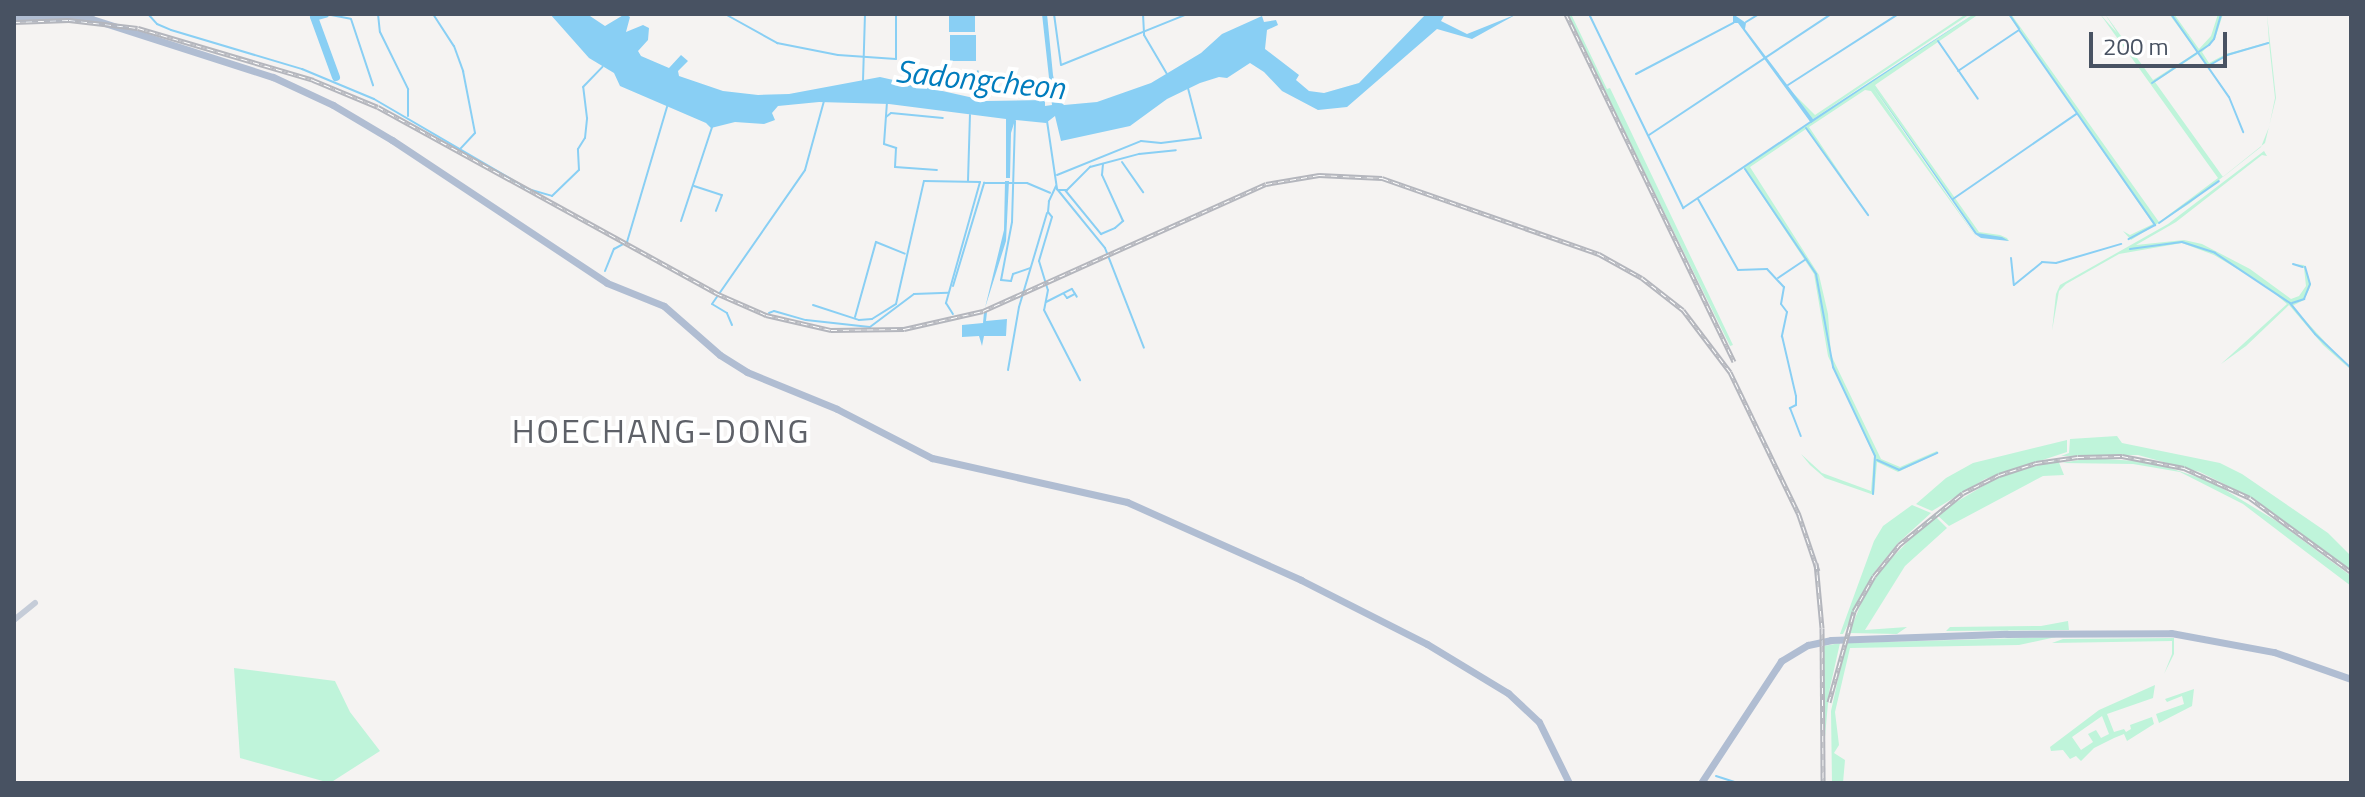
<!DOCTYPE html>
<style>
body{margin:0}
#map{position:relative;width:2365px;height:797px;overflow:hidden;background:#f5f3f2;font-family:"Titillium Web",sans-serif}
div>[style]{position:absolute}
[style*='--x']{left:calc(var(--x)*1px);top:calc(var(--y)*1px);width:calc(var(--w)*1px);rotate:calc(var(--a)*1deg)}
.green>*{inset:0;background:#bff4da}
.water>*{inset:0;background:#89cff4;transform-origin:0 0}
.stream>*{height:2px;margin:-1px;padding:0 1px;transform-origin:1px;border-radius:1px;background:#89cff4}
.river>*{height:8px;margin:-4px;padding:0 4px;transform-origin:4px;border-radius:4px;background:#89cff4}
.minor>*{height:6px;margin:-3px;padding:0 3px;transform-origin:3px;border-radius:3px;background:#c5ccd8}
.major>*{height:7px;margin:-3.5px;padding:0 3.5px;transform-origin:3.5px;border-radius:3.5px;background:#b0bdd2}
.rail>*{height:5px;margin-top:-2.5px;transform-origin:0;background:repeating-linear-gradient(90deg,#fff 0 6px,#b4b6bd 0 12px);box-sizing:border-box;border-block:2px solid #b4b6bd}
span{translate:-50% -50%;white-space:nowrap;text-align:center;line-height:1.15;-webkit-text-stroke:8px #fff;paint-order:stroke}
.water-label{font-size:32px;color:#007cbd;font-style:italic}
.quarter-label{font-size:34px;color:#5e6168;letter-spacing:2px}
.frame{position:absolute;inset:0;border:16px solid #485262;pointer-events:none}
.scale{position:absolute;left:2089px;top:32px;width:138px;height:36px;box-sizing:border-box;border:4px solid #485262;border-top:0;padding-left:10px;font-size:24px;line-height:28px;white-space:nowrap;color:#485262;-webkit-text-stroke:6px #fff;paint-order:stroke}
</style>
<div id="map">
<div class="green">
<i style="clip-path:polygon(1567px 14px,1571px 14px,1607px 89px,1610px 88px,1733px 345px,1730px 346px)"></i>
<i style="clip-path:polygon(1966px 14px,1970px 14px,1813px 119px,1787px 87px,1815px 115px)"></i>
<i style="clip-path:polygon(1974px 14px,1979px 14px,1875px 85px,1979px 232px,2000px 235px,2007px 238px,2009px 241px,1977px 233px,1872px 86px,1979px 241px,1871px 91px,1865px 90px,1809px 127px,1869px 216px,1806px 129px,1750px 167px,1819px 275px,1828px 314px,1831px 355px,1881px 459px,1900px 467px,1937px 451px,1938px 453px,1898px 472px,1877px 462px,1874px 495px,1825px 478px,1810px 465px,1801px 454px,1822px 473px,1871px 491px,1874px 456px,1828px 356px,1814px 274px,1743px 167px)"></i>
<i style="clip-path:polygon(evenodd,2008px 14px,2011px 14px,2159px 222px,2218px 178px,2100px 14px,2117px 33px,2105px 14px,2153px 80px,2197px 52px,2169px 14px,2174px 14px,2199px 49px,2211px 36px,2218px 14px,2223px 14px,2215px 39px,2202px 52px,2209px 63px,2226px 54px,2269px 42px,2267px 14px,2276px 98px,2265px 143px,2189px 204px,2131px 240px,2123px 231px,2130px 235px,2153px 224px,2008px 14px,2269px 43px,2275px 98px,2269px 127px,2261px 147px,2223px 177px,2155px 82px,2198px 54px,2208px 66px,2227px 56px,2269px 43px)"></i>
<i style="clip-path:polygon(2264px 151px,2267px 156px,2262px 155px,2176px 222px,2136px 245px,2184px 240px,2202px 244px,2250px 269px,2291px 299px,2299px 296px,2306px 286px,2304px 268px,2292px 264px,2304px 265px,2311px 285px,2304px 300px,2292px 306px,2351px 370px,2323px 345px,2289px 305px,2246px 346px,2221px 364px,2287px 304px,2266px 286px,2214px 255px,2182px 243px,2119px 254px,2066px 284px,2059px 291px,2052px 331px,2056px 294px,2060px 285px,2168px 224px)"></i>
<i style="clip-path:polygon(2117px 436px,2122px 443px,2220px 463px,2242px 474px,2328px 533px,2351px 556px,2351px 570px,2254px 499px,2200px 472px,2138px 455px,2061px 456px,2069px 453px,2070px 439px)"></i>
<i style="clip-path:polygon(2067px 440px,2067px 452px,1985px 479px,1932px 511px,1916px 504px,1946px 478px,1973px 463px)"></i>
<i style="clip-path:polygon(2090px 458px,2152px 462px,2212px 482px,2278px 522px,2351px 576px,2351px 586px,2243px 504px,2180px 472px,2133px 464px,2062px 463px)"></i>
<i style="clip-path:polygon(2058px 460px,2064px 475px,2043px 476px,1949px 526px,1936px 514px,2000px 476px)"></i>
<i style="clip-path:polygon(1912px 505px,1931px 513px,1898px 543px,1876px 570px,1843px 634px,1840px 634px,1874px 541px,1883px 526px)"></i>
<i style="clip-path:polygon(1934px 515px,1947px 528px,1905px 566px,1865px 630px,1907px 627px,1897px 634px,1849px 633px,1865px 594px,1883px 567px)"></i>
<i style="clip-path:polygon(2068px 621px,2069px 630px,1946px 631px,1950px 627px,2041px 626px)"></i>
<i style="clip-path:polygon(2056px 637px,2019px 645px,1850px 648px,1835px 712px,1839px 745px,1834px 753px,1845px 760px,1843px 783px,1832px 783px,1831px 711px,1846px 643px)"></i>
<i style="clip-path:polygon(2174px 638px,2174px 654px,2164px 674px,2172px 654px,2172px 641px,2052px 643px,2063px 639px)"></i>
<i style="clip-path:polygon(1840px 643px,1829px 692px,1824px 748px,1824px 646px)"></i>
<i style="clip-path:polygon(234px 668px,335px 681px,350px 712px,380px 751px,330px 783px,240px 758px)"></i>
<i style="clip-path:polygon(evenodd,2155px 685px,2153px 698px,2107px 714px,2114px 732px,2124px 729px,2126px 732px,2131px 729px,2130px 725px,2152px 717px,2154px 724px,2127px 741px,2124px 734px,2114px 738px,2094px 748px,2081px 761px,2076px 756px,2070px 759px,2063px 750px,2051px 751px,2050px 747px,2099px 710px,2155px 685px,2102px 716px,2109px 734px,2101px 738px,2096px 730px,2088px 734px,2093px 742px,2081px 750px,2072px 737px,2102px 716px)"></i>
<i style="clip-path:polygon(2194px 689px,2192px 706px,2159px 723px,2156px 714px,2184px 704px,2182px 696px,2167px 702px,2165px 699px)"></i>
</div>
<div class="water">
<i style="clip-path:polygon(550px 14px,587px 14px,605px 26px,625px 14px,630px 17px,626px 32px,643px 25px,649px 28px,648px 40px,638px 51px,641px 56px,669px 68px,681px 55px,688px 61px,678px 71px,679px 76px,723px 91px,758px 95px,789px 94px,880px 77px,987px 101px,1045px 100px,1045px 106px,1052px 105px,1042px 14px,1047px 14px,1053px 75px,1058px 99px,1064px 105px,1097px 102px,1151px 83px,1201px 53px,1222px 34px,1262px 16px,1264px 22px,1276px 20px,1278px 25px,1267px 30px,1265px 49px,1299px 75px,1296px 80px,1309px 91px,1324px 93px,1359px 83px,1426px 14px,1445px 14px,1441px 21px,1467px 34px,1517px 14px,1472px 39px,1437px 29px,1347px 107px,1318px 110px,1282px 91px,1264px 72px,1250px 63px,1227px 78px,1219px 77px,1200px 83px,1167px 99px,1130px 126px,1061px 141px,1055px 116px,1046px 123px,1015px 120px,1011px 133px,1010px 178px,1006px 178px,1006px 119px,889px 104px,819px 102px,778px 106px,772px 113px,775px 120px,764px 124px,735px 122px,711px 128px,706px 123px,620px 86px,614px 73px,589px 58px)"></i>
<i style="left:949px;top:14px;width:26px;height:18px"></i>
<i style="clip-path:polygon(1733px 14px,1746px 23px,1745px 29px,1813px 119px,1974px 14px,1811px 123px,1738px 23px,1733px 23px)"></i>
<i style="left:950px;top:35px;width:26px;height:26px"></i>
<i style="clip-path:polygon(1873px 86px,1977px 233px,2002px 237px,2009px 241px,1981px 238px,1975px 234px)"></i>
<i style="clip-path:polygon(1005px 181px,1009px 181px,1006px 241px,985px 308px,1004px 230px)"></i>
<i style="clip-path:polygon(984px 312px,987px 312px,986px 321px,1007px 319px,1006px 336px,984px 336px,982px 346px,979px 336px,962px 337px,962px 325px,983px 323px)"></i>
</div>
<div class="stream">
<i style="--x:148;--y:14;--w:13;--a:48"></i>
<i style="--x:157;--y:24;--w:15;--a:23"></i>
<i style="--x:171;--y:30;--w:137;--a:16.6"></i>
<i style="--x:302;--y:69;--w:78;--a:22.6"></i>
<i style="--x:374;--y:99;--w:178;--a:30.3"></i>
<i style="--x:528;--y:189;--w:25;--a:16"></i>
<i style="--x:552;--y:196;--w:37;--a:-44"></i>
<i style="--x:579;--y:170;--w:21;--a:-93"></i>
<i style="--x:578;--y:149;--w:13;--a:-58"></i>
<i style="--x:585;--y:138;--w:20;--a:-84"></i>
<i style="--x:587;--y:118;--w:31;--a:-97"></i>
<i style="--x:583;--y:87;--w:28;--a:-46"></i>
<i style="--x:326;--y:14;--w:25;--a:11"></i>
<i style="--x:351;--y:19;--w:70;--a:71.6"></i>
<i style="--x:378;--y:14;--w:18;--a:84"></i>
<i style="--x:380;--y:32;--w:64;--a:63.8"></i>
<i style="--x:408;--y:89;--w:27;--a:90"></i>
<i style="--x:433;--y:14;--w:38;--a:57"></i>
<i style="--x:454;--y:46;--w:27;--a:70"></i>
<i style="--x:463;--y:71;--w:63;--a:79"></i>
<i style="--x:475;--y:133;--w:21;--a:133"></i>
<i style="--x:725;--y:14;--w:60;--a:29.1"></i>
<i style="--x:777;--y:43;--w:62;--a:11.1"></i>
<i style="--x:838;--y:55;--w:58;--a:3.9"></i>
<i style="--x:896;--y:59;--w:45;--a:-90"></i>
<i style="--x:1054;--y:14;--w:51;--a:82.2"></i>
<i style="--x:1061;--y:65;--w:136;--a:-22"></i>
<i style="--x:1143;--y:14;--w:21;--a:87"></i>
<i style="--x:1144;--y:35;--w:45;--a:59.5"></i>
<i style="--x:1589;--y:14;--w:216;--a:64.1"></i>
<i style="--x:1683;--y:208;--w:156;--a:-34"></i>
<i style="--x:2009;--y:14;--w:18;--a:56"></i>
<i style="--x:2171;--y:14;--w:101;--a:55.1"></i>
<i style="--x:2229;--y:97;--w:38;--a:68"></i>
<i style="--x:1746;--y:22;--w:15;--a:-32"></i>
<i style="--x:1938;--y:41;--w:70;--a:55.4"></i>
<i style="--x:2210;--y:65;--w:20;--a:-30"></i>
<i style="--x:2227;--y:55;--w:43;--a:-16.3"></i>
<i style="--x:1958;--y:71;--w:73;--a:-33.9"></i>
<i style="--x:2019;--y:30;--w:238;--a:55.1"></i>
<i style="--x:2155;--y:225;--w:30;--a:152"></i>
<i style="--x:1636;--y:74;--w:110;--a:-27.7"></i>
<i style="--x:863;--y:81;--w:67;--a:-88.3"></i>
<i style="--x:2152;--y:83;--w:69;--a:-33.7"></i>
<i style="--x:2209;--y:45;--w:8;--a:-50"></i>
<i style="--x:2214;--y:39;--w:26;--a:-74"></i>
<i style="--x:1788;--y:85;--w:131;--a:-32.8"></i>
<i style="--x:975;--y:98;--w:27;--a:-84"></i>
<i style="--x:887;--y:102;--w:42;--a:94.1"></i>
<i style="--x:884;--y:144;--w:13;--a:18"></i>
<i style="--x:896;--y:148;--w:19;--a:93"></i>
<i style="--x:895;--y:167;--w:42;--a:4.1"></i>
<i style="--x:886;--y:117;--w:6;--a:-39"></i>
<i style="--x:891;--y:113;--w:52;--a:5.5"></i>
<i style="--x:1015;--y:121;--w:101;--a:91.7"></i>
<i style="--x:1012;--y:222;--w:59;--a:100.7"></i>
<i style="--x:1001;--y:280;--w:10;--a:6"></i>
<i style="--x:1011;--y:281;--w:7;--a:-74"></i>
<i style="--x:1013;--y:274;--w:18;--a:-19"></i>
<i style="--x:1047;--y:121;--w:69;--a:81.6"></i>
<i style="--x:1057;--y:189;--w:76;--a:50.9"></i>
<i style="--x:1105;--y:248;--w:107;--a:68.7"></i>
<i style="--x:1806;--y:128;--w:107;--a:54.5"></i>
<i style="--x:1649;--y:135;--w:219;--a:-33.6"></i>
<i style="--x:1122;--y:162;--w:37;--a:55"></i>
<i style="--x:1745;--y:169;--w:127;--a:55.9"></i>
<i style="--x:1816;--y:274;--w:95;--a:79.6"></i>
<i style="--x:1833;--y:367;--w:98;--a:64.7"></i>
<i style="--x:1875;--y:456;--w:38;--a:93"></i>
<i style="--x:1057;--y:175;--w:91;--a:-22"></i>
<i style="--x:1141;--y:141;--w:20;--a:6"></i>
<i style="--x:1161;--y:143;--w:40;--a:-7.1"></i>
<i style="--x:1201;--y:138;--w:52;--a:-104.6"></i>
<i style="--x:968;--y:181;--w:66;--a:-88.3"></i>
<i style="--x:694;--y:186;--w:29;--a:18"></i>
<i style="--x:722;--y:195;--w:17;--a:111"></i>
<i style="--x:1056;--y:186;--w:17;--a:115"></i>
<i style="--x:1049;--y:201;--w:11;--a:95"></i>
<i style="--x:1048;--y:212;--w:6;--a:51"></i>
<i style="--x:1052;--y:217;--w:46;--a:106.5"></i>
<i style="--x:1039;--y:261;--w:30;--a:73"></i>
<i style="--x:1048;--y:290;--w:20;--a:101"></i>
<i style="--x:1044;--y:310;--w:79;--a:62.8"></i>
<i style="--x:1059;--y:190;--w:8;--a:0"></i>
<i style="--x:1067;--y:190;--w:33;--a:-45"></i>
<i style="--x:1090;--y:167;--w:51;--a:-14.9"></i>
<i style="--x:1139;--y:154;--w:37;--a:-6"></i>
<i style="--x:1065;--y:190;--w:57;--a:50.7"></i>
<i style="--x:1101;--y:234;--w:15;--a:-23"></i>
<i style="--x:1115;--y:228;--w:11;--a:-41"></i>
<i style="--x:1123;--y:221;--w:51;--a:-114.5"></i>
<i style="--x:1102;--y:175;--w:11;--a:-85"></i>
<i style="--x:1698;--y:199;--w:81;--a:60.6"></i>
<i style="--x:1738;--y:270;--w:29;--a:-2"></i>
<i style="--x:1767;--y:269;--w:25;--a:47"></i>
<i style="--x:1784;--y:287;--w:17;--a:100"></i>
<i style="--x:1781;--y:304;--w:10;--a:53"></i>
<i style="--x:1787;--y:312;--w:25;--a:102"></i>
<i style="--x:1782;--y:336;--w:62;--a:76.9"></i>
<i style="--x:1796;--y:396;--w:9;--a:90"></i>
<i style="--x:1796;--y:405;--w:7;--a:153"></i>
<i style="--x:1790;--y:408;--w:30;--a:69"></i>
<i style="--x:1953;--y:199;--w:150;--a:-34.6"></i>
<i style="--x:681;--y:221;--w:99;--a:-71.7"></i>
<i style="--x:2159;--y:223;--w:73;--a:-35"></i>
<i style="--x:2130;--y:249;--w:52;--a:-7.7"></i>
<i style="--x:2182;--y:242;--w:35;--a:18"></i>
<i style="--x:2215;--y:253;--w:90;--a:33.7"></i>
<i style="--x:2290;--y:303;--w:40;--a:51"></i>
<i style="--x:2315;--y:334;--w:50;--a:43.4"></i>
<i style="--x:2011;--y:258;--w:27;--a:84"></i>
<i style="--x:2014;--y:285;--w:36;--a:-39"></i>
<i style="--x:2042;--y:262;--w:14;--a:4"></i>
<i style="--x:2056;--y:263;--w:68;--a:-16.3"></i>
<i style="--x:2293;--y:264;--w:10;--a:17"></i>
<i style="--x:605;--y:271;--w:24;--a:-68"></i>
<i style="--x:614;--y:249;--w:15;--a:-28"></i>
<i style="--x:627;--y:242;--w:141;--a:-73.5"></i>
<i style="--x:1778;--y:278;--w:34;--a:-34"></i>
<i style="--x:953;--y:286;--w:108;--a:-73.2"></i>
<i style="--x:984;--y:183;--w:43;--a:0"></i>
<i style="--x:1027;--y:183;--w:25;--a:23"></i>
<i style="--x:1064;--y:294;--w:5;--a:53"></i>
<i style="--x:1067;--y:298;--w:9;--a:-27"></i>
<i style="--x:1046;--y:302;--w:29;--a:-27"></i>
<i style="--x:1072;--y:289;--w:9;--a:58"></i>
<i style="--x:2292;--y:303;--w:13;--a:-18"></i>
<i style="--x:2304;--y:299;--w:16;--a:-68"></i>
<i style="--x:2310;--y:284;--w:18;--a:-106"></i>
<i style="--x:813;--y:305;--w:48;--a:18.1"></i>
<i style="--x:859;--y:320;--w:13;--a:-4"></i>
<i style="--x:872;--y:319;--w:28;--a:-32"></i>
<i style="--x:896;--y:304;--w:126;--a:-77.2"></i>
<i style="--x:924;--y:181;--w:56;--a:1"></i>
<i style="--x:980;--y:182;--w:126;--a:105.7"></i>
<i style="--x:946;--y:303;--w:13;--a:58"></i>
<i style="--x:769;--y:313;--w:5;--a:-22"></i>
<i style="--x:774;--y:311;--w:33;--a:16"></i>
<i style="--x:806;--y:320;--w:64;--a:6.2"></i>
<i style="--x:870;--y:327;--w:55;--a:-36.9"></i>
<i style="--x:914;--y:294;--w:34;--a:-2"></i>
<i style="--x:855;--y:317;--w:78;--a:-74.4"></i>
<i style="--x:876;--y:242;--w:31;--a:22"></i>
<i style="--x:732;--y:325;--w:13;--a:-113"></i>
<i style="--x:727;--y:313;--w:17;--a:-149"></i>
<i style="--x:712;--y:304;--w:163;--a:-55.2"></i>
<i style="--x:805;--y:170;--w:72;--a:-74.6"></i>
<i style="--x:1008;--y:370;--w:64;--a:-80.1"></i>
<i style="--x:1019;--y:307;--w:98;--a:-73.4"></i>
<i style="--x:1877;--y:460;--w:24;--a:24"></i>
<i style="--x:1899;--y:470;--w:42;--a:-24.1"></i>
<i style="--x:1716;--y:776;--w:22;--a:18"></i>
</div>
<div class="river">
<i style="--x:325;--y:14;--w:11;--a:165"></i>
<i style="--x:314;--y:17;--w:64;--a:69.9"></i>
</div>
<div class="minor">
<i style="--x:14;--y:620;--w:27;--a:-39"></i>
</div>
<div class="major">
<i style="--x:14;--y:18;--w:78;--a:0.7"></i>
<i style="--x:92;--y:19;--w:190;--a:17.8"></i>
<i style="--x:273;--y:77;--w:66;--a:25"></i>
<i style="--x:333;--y:105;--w:69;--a:30.7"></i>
<i style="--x:392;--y:140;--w:258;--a:33.6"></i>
<i style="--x:607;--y:283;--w:61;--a:22"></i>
<i style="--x:664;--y:306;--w:74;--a:41.2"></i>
<i style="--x:720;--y:355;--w:32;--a:32"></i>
<i style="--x:747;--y:372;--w:97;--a:22.3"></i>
<i style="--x:837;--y:409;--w:107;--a:27.3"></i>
<i style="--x:932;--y:458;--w:200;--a:12.7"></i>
<i style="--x:1127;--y:502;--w:191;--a:24.1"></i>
<i style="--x:1301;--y:580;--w:141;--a:26.9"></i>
<i style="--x:1427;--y:644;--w:95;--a:31.2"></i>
<i style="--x:1508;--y:693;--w:42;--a:43.1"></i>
<i style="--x:1539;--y:722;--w:68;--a:63.8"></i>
<i style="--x:1701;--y:783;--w:146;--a:-56.7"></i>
<i style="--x:1781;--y:661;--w:31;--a:-31"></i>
<i style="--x:1808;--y:645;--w:24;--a:-12"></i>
<i style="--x:1831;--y:640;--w:176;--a:-2"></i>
<i style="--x:2007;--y:634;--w:164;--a:-0.3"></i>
<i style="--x:2171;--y:633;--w:105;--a:10.5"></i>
<i style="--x:2274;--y:652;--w:82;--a:19.3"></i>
</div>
<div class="rail">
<i style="--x:1566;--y:14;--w:386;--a:64.2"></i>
<i style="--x:14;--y:22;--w:55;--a:-2.1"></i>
<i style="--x:69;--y:20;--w:69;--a:6.6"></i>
<i style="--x:138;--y:28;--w:183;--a:16.5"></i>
<i style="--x:313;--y:80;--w:70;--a:22.6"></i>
<i style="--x:378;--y:107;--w:386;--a:28.8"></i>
<i style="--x:716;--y:293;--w:55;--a:23.7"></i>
<i style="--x:766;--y:315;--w:67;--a:13"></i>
<i style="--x:831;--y:330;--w:73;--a:-0.8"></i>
<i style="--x:904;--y:329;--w:81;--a:-12.8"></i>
<i style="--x:983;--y:311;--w:310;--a:-24.2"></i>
<i style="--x:1266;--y:184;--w:54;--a:-9.6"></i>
<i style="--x:1319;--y:175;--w:63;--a:2.7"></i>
<i style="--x:1382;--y:178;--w:230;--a:19.3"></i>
<i style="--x:1599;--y:254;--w:49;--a:29.2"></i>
<i style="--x:1642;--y:278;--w:52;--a:38"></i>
<i style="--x:1683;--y:310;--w:78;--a:52.8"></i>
<i style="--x:1730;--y:372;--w:159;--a:64.2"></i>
<i style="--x:1799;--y:515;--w:59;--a:71.3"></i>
<i style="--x:1816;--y:563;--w:65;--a:84.7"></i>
<i style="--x:1822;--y:628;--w:155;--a:89.6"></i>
<i style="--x:1829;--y:702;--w:94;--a:-74.6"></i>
<i style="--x:1854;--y:611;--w:40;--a:-60.3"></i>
<i style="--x:1874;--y:576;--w:40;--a:-51"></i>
<i style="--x:1899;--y:545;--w:82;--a:-39.1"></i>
<i style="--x:1963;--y:493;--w:40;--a:-26.6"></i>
<i style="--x:1999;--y:475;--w:39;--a:-18"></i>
<i style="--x:2036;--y:463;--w:42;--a:-8.1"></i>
<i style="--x:2078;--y:457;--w:44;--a:-1.3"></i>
<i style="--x:2122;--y:456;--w:63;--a:11"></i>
<i style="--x:2184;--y:468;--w:72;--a:24.4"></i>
<i style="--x:2250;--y:498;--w:125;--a:36.2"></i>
</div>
<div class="water-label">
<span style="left:980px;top:79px;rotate:6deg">Sadongcheon</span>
</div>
<div class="quarter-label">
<span style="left:661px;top:431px">HOECHANG-DONG</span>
</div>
<div class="frame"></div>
<div class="scale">200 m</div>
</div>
